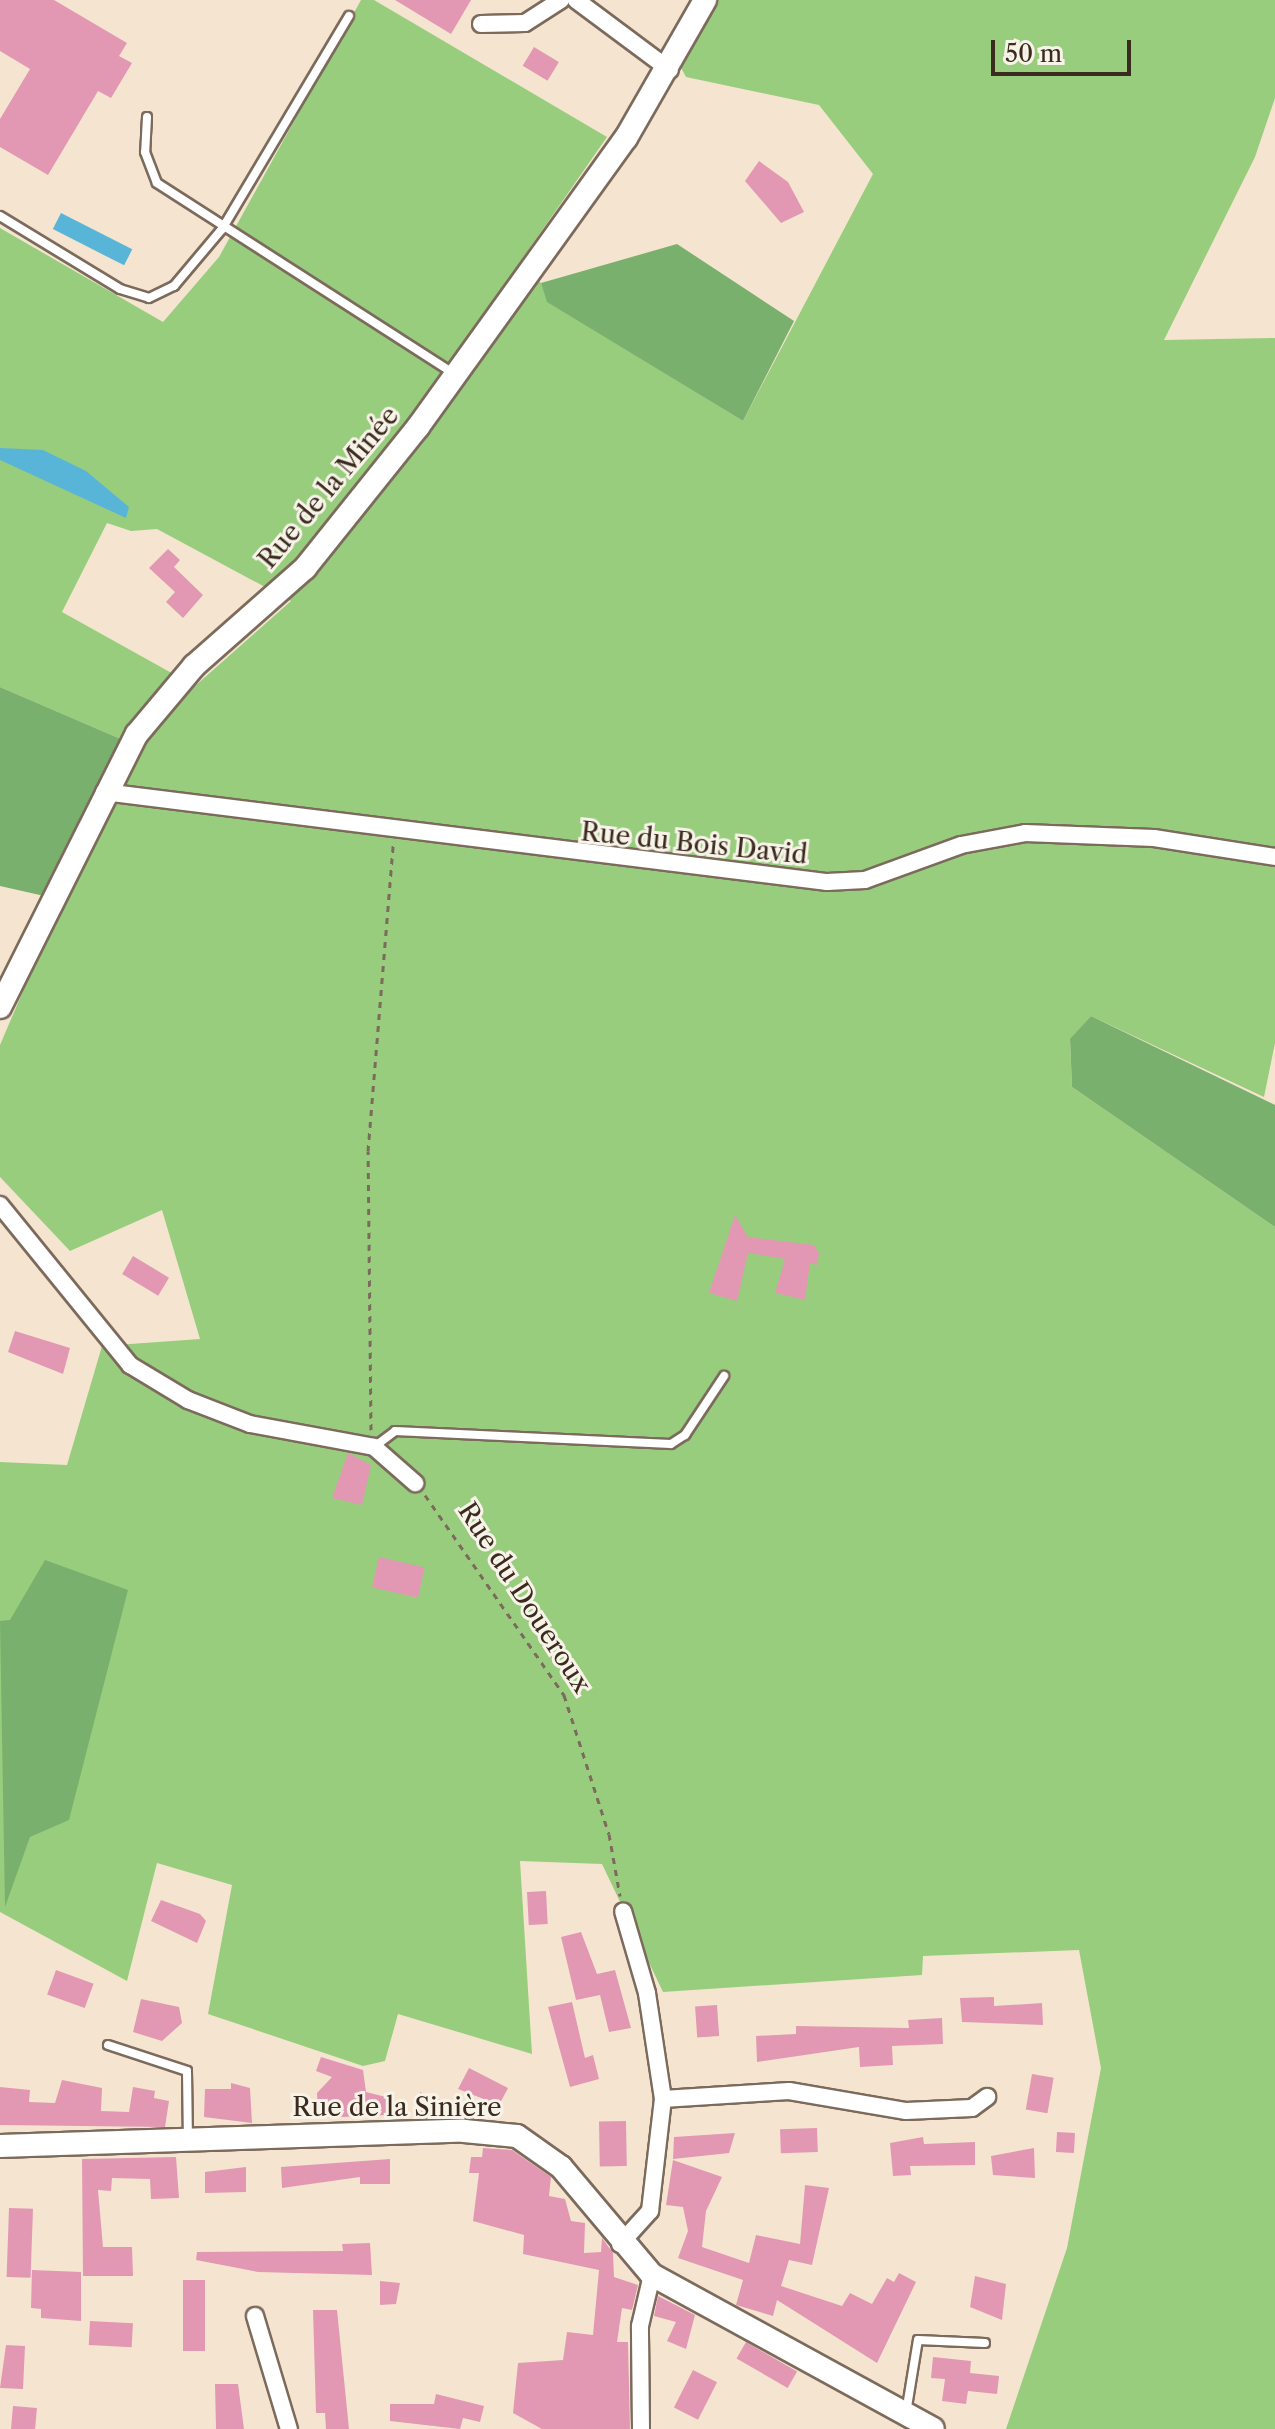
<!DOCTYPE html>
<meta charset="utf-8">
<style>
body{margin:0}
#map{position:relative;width:1275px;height:2429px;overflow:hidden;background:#f5e5d0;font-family:"Libre Caslon Text",serif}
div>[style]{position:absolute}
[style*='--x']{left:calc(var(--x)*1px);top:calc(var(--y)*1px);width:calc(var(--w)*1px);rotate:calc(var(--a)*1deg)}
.green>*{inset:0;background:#98cd7e}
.forest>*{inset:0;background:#7ab06d}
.water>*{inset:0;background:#59b5d7;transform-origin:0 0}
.building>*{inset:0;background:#e298b3;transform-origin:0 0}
.path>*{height:3px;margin-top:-1.5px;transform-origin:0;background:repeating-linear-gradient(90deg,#7c6b5c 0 6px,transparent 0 12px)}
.roads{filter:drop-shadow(2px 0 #7c6b5c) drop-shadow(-2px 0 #7c6b5c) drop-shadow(0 2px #7c6b5c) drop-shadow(0 -2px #7c6b5c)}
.service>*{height:8px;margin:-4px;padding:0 4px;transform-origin:4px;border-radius:4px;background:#fff}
.minor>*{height:16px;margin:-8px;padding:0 8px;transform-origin:8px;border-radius:8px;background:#fff}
.tertiary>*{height:22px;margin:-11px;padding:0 11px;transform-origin:11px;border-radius:11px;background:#fff}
span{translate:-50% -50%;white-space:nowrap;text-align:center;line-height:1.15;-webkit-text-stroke:6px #f7f3e8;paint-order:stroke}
.street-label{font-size:26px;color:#3b2a1e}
.scale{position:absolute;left:991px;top:40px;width:140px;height:36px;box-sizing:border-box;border:4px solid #3b2a1e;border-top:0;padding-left:10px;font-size:24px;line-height:28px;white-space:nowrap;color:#3b2a1e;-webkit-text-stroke:6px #f7f3e8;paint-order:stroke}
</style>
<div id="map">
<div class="green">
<i style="clip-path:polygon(evenodd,361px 0,374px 0,607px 137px,518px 265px,541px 283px,548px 302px,743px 421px,873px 174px,819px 105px,686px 77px,672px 51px,696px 0,1275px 0,1275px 98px,1255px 157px,1164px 340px,1275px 338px,1275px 1043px,1264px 1097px,1091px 1016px,1070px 1040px,1072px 1087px,1275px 1227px,1275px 2429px,1006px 2429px,1067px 2248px,1101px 2068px,1079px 1950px,923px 1956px,922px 1975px,663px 1992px,602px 1864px,520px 1861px,532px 2054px,398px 2014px,385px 2061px,363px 2066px,208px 2014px,232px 1885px,157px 1863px,127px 1981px,0 1912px,0 1462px,67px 1465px,102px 1346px,200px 1339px,162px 1210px,70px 1251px,0 1177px,0 1045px,108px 792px,137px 746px,0 687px,0 228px,163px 322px,219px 257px,361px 0,107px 523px,131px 531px,157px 529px,291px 601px,195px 686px,62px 612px,107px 523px)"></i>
</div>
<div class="forest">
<i style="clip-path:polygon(677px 244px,794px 321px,743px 421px,547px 302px,541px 283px)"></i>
<i style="clip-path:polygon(0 687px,137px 746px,62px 900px,0 886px)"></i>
<i style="clip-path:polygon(1091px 1016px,1275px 1105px,1275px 1227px,1072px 1087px,1070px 1039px)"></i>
<i style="clip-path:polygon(45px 1560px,128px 1590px,69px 1820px,30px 1837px,5px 1907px,0 1621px,10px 1620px)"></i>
</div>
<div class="water">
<i style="left:61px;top:213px;width:80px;height:18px;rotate:27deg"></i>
<i style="clip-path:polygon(0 448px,43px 450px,86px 471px,129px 507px,126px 518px,0 460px)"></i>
</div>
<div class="building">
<i style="clip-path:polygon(0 0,54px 0,127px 43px,119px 56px,132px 63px,111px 98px,98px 91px,48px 175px,0 147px,0 119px,30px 69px,0 51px)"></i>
<i style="clip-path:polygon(395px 0,471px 0,451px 34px)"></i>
<i style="left:534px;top:47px;width:29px;height:22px;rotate:31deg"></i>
<i style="clip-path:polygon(759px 161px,788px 182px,804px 212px,781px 223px,745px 181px)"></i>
<i style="clip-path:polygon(168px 549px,180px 560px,174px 567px,203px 595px,183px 618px,166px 602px,175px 592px,149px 568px)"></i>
<i style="clip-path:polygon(735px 1215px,748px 1237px,814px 1245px,819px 1253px,817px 1265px,810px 1263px,805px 1300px,775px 1293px,785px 1259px,748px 1253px,737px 1301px,709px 1293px)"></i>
<i style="left:133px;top:1256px;width:42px;height:21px;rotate:31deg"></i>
<i style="clip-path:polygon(15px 1331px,70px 1348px,63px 1374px,8px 1352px)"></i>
<i style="clip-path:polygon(348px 1453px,371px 1465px,362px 1505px,332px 1498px)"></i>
<i style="left:379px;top:1557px;width:47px;height:31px;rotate:13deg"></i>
<i style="left:546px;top:1891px;width:33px;height:19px;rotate:87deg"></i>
<i style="clip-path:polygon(161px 1900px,200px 1914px,206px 1921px,197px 1943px,151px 1921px)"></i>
<i style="clip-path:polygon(581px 1932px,597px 1974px,615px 1970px,631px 2028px,609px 2032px,600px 1995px,576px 2000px,561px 1937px)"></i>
<i style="left:56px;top:1970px;width:40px;height:26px;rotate:20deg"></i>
<i style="clip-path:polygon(994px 1997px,994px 2006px,1042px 2003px,1043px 2025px,962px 2022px,960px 1998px)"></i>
<i style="clip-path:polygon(141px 1999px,179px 2007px,182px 2023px,162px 2041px,133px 2032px)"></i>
<i style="clip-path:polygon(572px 2002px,585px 2058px,593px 2055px,599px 2079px,570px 2087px,548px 2007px)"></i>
<i style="left:717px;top:2005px;width:31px;height:22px;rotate:86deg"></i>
<i style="clip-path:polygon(942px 2018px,943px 2044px,892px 2046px,893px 2065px,860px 2067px,859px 2047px,757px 2062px,756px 2036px,796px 2034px,796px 2026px,909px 2028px,908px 2020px)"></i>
<i style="clip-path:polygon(321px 2057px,363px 2070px,366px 2092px,386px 2097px,387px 2115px,318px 2118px,317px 2093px,332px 2077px,316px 2071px)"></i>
<i style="clip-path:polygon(469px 2068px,508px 2088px,499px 2105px,458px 2089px)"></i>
<i style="left:1032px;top:2074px;width:22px;height:36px;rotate:10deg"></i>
<i style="clip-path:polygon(62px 2080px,102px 2088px,101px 2111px,129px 2112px,133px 2087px,155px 2091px,154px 2098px,169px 2101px,165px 2127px,0 2125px,0 2087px,30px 2090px,29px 2102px,55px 2103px)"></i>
<i style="clip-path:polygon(231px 2083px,250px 2088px,252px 2123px,204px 2117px,205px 2089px,231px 2089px)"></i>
<i style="clip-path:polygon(420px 2092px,460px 2108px,460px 2117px,421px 2118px)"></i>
<i style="left:626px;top:2121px;width:45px;height:27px;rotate:89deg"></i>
<i style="left:817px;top:2128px;width:24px;height:37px;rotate:88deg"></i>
<i style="left:1057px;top:2132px;width:18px;height:20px;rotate:3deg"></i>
<i style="clip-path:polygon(735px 2133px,729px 2153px,673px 2159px,674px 2137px)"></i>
<i style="clip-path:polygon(923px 2137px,924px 2144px,975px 2142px,975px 2165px,910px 2166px,911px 2175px,893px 2176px,890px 2143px)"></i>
<i style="clip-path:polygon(483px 2148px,512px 2150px,551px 2177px,549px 2196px,565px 2199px,571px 2221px,585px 2223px,584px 2253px,601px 2252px,602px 2238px,613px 2253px,614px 2277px,638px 2285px,632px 2310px,622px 2308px,617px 2342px,628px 2342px,630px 2429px,542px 2429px,513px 2413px,518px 2363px,563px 2360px,567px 2332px,593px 2335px,599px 2270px,523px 2254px,524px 2235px,473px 2221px,479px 2173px,469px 2173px,471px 2157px,482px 2157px)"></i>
<i style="clip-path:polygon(1034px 2148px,1035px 2178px,993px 2175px,991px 2156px)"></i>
<i style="clip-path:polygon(176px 2157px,179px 2198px,151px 2199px,150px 2179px,112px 2178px,111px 2191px,98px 2190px,103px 2247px,132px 2247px,133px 2276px,83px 2276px,82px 2159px)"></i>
<i style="clip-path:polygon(390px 2159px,390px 2184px,360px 2184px,360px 2177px,282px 2188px,281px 2167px)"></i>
<i style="clip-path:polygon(673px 2160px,722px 2177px,706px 2211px,702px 2247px,749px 2263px,756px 2235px,800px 2244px,805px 2185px,829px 2188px,812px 2265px,789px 2260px,781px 2286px,842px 2306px,850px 2293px,872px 2304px,887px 2278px,894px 2282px,899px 2273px,916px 2282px,877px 2363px,777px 2300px,773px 2316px,736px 2305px,743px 2280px,678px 2258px,688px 2231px,683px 2207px,666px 2205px)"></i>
<i style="clip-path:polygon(246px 2167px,246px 2192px,205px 2193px,205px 2172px)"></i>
<i style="left:9px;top:2208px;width:24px;height:69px;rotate:2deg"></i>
<i style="clip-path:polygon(370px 2243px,372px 2275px,258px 2272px,196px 2260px,197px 2252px,343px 2251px,342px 2244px)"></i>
<i style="clip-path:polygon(32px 2270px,81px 2272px,81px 2321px,41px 2318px,41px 2309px,31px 2308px)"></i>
<i style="clip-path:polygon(975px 2276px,1006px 2284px,1002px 2320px,970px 2307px)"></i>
<i style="left:205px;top:2280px;width:71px;height:22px;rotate:90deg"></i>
<i style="clip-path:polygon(380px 2281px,400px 2283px,396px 2304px,380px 2305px)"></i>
<i style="clip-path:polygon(658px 2296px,695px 2315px,686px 2349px,667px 2341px,676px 2322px,654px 2316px)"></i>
<i style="clip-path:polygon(313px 2310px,337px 2310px,349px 2429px,326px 2429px,325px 2413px,316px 2413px)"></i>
<i style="left:90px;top:2321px;width:43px;height:24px;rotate:3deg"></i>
<i style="left:746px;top:2342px;width:59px;height:19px;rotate:30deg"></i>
<i style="clip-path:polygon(6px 2345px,25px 2346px,23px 2389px,0 2388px)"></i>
<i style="clip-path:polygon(933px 2357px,971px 2361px,970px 2373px,999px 2376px,997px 2394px,968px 2391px,966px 2404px,942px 2401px,945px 2379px,931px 2378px)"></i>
<i style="left:693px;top:2370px;width:27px;height:42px;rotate:27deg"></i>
<i style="clip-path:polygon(215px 2384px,238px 2384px,244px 2429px,216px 2429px)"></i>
<i style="clip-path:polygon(436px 2394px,484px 2406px,480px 2422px,463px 2418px,460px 2429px,390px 2421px,390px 2404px,434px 2404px)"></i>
<i style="left:13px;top:2406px;width:24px;height:23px;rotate:5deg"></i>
</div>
<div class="path">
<i style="--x:371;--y:1430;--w:279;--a:-90.6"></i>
<i style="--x:368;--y:1151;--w:308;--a:-85.3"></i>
<i style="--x:425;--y:1495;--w:244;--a:55.2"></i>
<i style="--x:564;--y:1695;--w:146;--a:72.1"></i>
<i style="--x:609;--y:1834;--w:63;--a:79.9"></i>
</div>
<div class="roads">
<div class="service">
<i style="--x:147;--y:117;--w:35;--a:93"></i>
<i style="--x:145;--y:152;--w:33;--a:69"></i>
<i style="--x:157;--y:183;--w:354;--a:32.7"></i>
<i style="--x:0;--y:216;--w:140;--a:31.3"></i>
<i style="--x:120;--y:289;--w:30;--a:17"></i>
<i style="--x:149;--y:298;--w:28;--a:-26"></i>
<i style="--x:174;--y:286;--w:75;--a:-49.9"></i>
<i style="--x:222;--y:229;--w:248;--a:-59.2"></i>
<i style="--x:374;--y:1447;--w:26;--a:-37"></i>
<i style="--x:395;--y:1431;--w:276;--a:2.7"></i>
<i style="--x:671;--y:1444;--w:17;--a:-33"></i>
<i style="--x:685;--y:1435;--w:71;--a:-56.5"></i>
<i style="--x:108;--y:2045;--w:83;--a:18.2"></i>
<i style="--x:187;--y:2071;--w:68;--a:89.2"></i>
<i style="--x:906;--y:2413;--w:74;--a:-80.7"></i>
<i style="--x:918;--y:2340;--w:67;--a:2.6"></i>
</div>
<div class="minor">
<i style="--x:576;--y:0;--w:117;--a:36.7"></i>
<i style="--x:481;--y:24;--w:44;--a:-1.3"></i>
<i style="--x:525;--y:23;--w:43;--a:-32.6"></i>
<i style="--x:104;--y:792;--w:729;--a:7.1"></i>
<i style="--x:827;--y:882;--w:38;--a:-3"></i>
<i style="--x:865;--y:880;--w:102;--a:-20"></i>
<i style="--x:961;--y:845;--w:65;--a:-10.6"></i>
<i style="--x:1025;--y:833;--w:129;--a:2.2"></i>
<i style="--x:1154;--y:838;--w:122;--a:8.9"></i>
<i style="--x:0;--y:1205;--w:206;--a:50.9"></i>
<i style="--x:130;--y:1365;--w:68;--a:31.1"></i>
<i style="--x:188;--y:1400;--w:66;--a:21.2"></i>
<i style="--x:250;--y:1424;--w:126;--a:10.5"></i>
<i style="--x:374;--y:1447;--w:55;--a:41.3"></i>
<i style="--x:663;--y:2099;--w:126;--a:-3.6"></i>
<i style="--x:789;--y:2091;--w:119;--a:9.7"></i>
<i style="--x:906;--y:2111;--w:66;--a:-2.6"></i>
<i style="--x:972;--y:2108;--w:19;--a:-36"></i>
<i style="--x:620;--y:2244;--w:45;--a:-47.7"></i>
<i style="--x:650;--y:2211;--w:113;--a:-83.4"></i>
<i style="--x:663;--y:2099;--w:107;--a:-98.6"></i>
<i style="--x:647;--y:1993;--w:85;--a:-106.3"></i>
<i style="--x:255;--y:2316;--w:118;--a:73.3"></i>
<i style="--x:641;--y:2429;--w:103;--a:-90.6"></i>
<i style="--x:640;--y:2326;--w:52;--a:-76.8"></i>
</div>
<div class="tertiary">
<i style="--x:0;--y:1007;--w:305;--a:-63.4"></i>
<i style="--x:137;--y:734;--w:89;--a:-50"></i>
<i style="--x:194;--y:666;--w:148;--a:-41.4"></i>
<i style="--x:305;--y:568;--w:181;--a:-51.3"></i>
<i style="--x:418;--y:427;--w:356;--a:-54.3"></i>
<i style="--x:626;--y:138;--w:159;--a:-60.2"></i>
<i style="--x:0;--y:2146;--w:464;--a:-1.9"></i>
<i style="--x:464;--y:2131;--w:53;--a:5.4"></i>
<i style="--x:517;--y:2136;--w:54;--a:35.2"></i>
<i style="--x:561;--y:2167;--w:141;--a:49.9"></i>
<i style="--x:652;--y:2275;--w:320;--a:28.7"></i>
</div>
</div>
<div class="street-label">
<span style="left:329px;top:488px;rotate:-50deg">Rue de la Minée</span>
<span style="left:694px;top:844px;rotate:6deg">Rue du Bois David</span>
<span style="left:524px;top:1598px;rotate:57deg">Rue du Doueroux</span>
<span style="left:397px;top:2108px">Rue de la Sinière</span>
</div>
<div class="scale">50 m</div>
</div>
